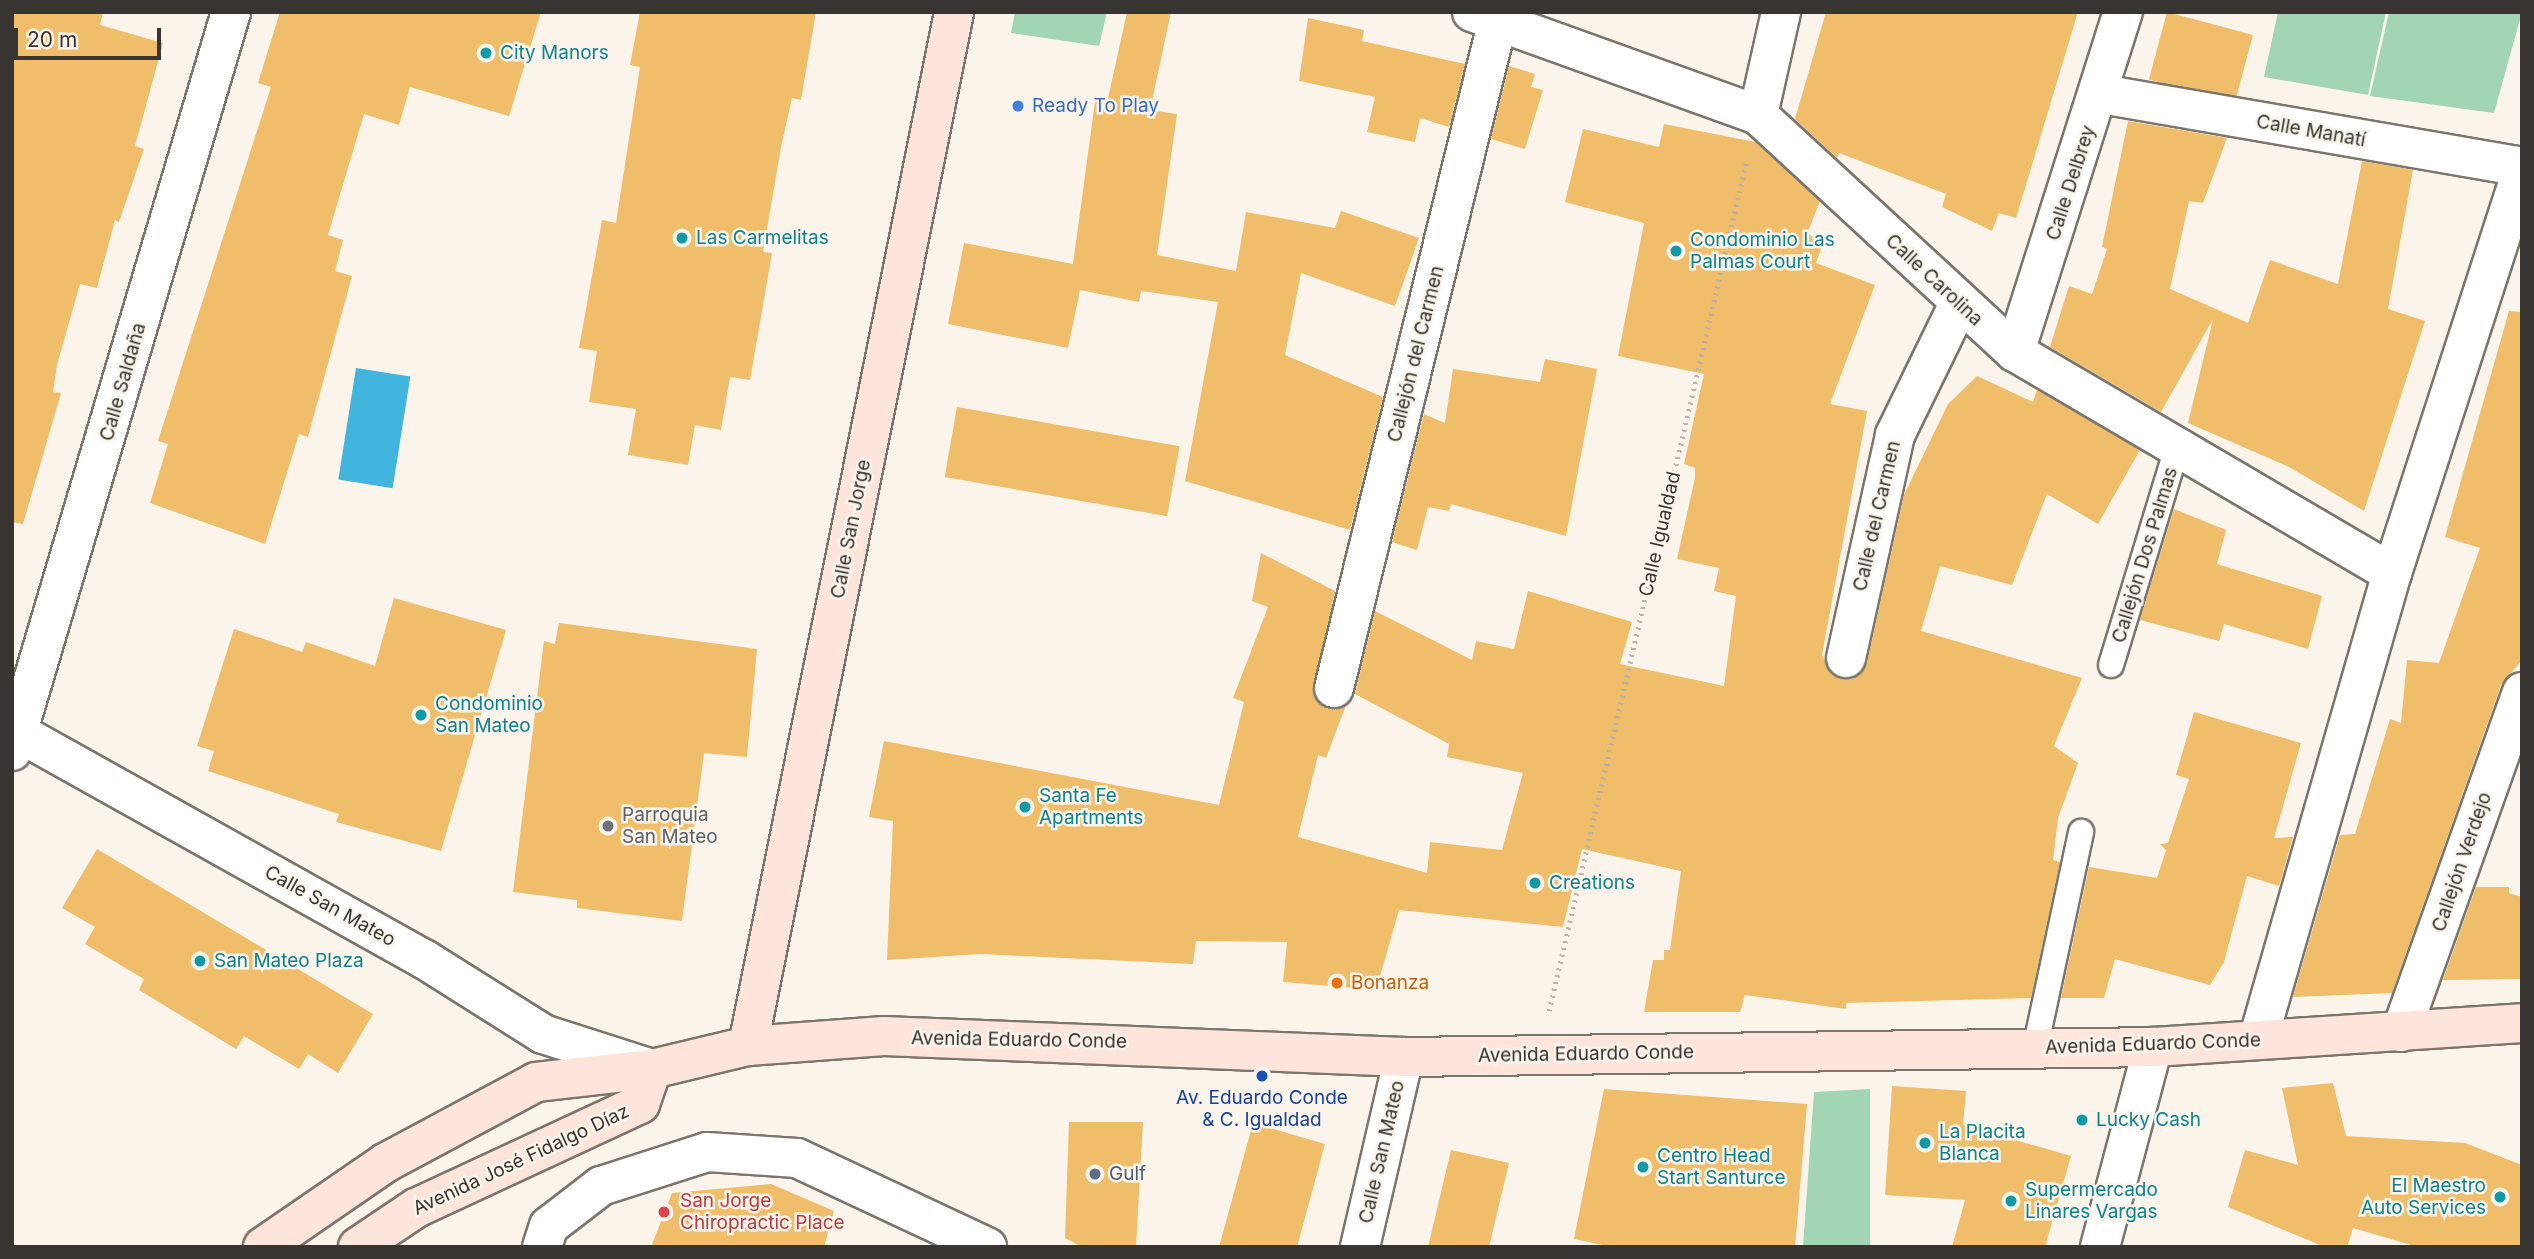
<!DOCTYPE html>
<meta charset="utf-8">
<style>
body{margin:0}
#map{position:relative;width:2534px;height:1259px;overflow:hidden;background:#faf4eb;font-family:Inter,sans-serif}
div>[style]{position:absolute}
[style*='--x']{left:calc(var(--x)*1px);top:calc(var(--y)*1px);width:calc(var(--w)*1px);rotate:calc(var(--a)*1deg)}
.green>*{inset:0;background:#a1d5b3}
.water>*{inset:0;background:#41b5dd;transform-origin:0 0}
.building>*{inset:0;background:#f0bd6a;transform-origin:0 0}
.path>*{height:4.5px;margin-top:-2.25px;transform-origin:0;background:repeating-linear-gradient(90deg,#b7b2ab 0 2px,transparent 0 7px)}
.roads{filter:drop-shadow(2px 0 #7a756d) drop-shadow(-2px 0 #7a756d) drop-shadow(0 2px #7a756d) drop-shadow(0 -2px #7a756d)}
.lane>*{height:24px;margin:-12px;padding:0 12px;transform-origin:12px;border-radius:12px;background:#fff}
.street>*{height:38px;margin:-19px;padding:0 19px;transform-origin:19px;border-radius:19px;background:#fff}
.secondary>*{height:38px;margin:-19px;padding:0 19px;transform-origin:19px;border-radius:19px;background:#fee5dc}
.dots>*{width:19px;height:19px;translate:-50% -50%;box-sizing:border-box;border:4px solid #faf4eb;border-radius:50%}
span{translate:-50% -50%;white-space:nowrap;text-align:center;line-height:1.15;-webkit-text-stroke:5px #faf4eb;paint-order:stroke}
.culture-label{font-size:19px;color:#0d838f}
.left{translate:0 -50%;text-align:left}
.right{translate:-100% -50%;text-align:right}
.shop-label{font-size:19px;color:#366cbe}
.street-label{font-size:19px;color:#373431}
.worship-label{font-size:19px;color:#5b616d}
.food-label{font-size:19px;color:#c56008}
.transit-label{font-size:19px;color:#164399}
.service-label{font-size:19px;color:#4e5e75}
.health-label{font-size:19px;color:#be3a42}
.frame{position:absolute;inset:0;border:14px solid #373431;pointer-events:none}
.scale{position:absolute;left:14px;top:28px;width:147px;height:32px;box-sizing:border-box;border:4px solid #373431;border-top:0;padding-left:9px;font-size:21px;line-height:24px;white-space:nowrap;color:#373431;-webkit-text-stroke:5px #faf4eb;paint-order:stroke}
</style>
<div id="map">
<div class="green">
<i style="clip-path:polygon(1015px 12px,1107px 12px,1099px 46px,1011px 33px)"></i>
<i style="clip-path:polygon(2278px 12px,2386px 12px,2368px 95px,2264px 77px)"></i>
<i style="clip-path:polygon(2389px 12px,2522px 12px,2494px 113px,2370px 96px)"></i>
<i style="clip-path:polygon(1870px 1089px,1870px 1247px,1803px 1247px,1814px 1092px)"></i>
</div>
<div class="water">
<i style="left:356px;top:368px;width:55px;height:113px;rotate:9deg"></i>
</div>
<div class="building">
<i style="clip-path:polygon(12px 12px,103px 12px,100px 25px,163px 43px,135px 146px,144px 149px,119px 222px,115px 220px,97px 288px,80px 284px,57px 365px,53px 392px,61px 393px,23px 524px,12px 522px)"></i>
<i style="clip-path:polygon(280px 12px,541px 12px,509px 116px,410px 87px,399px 125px,364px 114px,328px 235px,343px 240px,335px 271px,352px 276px,308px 437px,299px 434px,265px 544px,150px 503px,168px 444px,158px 441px,271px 87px,258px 83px)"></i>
<i style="clip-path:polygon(640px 12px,816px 12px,801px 100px,792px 98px,781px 147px,763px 252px,772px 253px,750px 380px,730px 377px,721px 430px,695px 425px,688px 465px,628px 455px,636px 409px,589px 402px,597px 351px,579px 348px,602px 220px,616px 223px,640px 67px,630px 65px)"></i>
<i style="clip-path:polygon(1127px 12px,1171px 12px,1150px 110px,1177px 114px,1157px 255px,1236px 271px,1246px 212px,1335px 228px,1341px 211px,1419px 238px,1395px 306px,1301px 273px,1285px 355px,1383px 397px,1350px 530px,1185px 481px,1218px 302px,1141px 291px,1139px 302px,1080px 290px,1068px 348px,948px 324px,964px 243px,1073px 264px,1095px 102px,1107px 103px)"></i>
<i style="clip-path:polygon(1826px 12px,2078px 12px,2016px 218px,1999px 213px,1992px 231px,1942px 207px,1946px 194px,1839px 153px,1837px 158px,1795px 119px)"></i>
<i style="left:2167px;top:12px;width:89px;height:70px;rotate:15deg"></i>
<i style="clip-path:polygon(1308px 18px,1364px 30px,1362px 41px,1465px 64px,1449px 127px,1420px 118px,1415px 142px,1367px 132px,1375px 97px,1299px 81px)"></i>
<i style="clip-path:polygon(1509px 66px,1535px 74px,1531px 87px,1543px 90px,1525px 149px,1491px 139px)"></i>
<i style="clip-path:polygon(2128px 121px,2227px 138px,2203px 203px,2189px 201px,2170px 289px,2248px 323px,2270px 260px,2338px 284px,2362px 161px,2413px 170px,2388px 309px,2425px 321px,2364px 511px,2289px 467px,2188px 423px,2213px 319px,2161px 412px,2050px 347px,2069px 286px,2092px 294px,2107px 249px,2102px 247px)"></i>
<i style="clip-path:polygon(1664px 124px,1755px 142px,1820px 201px,1807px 234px,1824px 241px,1816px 263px,1875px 285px,1830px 404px,1867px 411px,1822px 655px,1832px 675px,1853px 679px,1867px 663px,1904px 495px,1948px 404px,1977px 376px,2033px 402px,2037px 390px,2140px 450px,2098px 524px,2047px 494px,2012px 585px,1940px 566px,1921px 631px,2082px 678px,2054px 746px,2078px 763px,2058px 818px,2053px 860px,2060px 862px,2031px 998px,1846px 1003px,1846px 1009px,1745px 995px,1740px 1012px,1644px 1012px,1653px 960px,1664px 960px,1664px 950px,1670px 950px,1681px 871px,1582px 849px,1563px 927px,1399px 910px,1376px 990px,1283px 982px,1287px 942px,1196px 941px,1193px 964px,980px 954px,887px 960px,893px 821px,869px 817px,884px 741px,1219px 805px,1244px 702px,1233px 698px,1268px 607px,1252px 601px,1261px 553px,1335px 591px,1313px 693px,1328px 709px,1346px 705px,1326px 758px,1318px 755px,1298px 837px,1427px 873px,1430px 842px,1502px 850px,1523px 773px,1447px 757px,1449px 744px,1355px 694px,1375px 611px,1472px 660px,1476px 641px,1514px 649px,1528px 591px,1632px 622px,1620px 664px,1724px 686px,1736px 596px,1714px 591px,1719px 568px,1677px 559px,1695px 478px,1695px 468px,1684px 464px,1704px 374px,1618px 356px,1644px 223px,1565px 202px,1583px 129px,1659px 147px)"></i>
<i style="clip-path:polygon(2509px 311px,2522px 312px,2522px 660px,2501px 685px,2392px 993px,2293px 997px,2340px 835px,2355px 834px,2390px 719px,2401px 723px,2407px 660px,2439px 663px,2480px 548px,2445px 537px)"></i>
<i style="clip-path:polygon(1545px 359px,1597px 369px,1566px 536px,1451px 504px,1449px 511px,1428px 507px,1417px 550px,1392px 542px,1424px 414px,1445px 423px,1453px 369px,1540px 382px)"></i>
<i style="left:957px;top:407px;width:226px;height:71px;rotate:10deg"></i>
<i style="clip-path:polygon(2174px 509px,2226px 530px,2217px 564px,2322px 596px,2308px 649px,2224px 624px,2219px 641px,2140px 620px)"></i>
<i style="clip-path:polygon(394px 598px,506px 630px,441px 851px,336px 822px,339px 814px,208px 771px,214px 751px,197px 746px,234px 629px,302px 652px,306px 642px,375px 666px)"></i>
<i style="clip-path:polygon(559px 623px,757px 649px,747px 757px,704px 753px,682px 921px,577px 908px,577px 900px,513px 892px,544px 641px,555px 644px)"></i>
<i style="clip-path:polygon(2194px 712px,2301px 743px,2274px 838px,2293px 837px,2279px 886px,2247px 876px,2224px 962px,2210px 985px,2115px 959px,2104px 998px,2061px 998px,2089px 867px,2157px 878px,2166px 850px,2160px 844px,2168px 843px,2189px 779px,2176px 775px)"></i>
<i style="clip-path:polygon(97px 849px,373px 1014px,338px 1073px,308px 1054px,299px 1069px,244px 1036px,236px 1049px,139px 990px,144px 979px,85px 944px,95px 927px,62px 908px)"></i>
<i style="clip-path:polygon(2476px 887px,2509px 887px,2509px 893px,2522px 897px,2522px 979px,2443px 980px)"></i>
<i style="clip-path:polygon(2333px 1083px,2346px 1136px,2465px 1143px,2522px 1165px,2522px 1247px,2418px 1247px,2353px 1228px,2347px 1247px,2325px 1247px,2228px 1207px,2245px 1150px,2298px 1165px,2282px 1088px)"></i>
<i style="clip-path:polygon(1892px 1086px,1966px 1091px,1963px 1125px,2071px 1156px,2045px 1247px,1952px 1247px,1965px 1200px,1885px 1195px)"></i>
<i style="clip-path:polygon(1604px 1089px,1807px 1104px,1795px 1247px,1612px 1247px,1574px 1239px)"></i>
<i style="clip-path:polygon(1069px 1122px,1143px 1122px,1136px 1247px,1082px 1247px,1065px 1238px)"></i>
<i style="clip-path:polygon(1253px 1123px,1325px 1144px,1297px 1247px,1219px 1247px)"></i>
<i style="clip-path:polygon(1451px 1150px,1509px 1163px,1489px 1247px,1428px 1247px)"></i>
<i style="clip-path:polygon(771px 1184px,834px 1211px,824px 1247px,651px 1247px,672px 1193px)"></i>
</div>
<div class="path">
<i style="--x:1549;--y:1011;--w:871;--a:-76.92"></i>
</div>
<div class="roads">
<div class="lane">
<i style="--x:2111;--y:665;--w:230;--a:-73.1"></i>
<i style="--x:2035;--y:1049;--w:222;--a:-78"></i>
</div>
<div class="street">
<i style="--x:1472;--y:12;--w:304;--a:19.8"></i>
<i style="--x:1758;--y:115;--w:350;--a:42.7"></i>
<i style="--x:2015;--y:352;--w:437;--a:30.4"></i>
<i style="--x:2101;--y:94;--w:427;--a:9.8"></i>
<i style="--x:1758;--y:115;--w:106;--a:-77.4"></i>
<i style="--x:2015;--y:352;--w:357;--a:-72.4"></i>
<i style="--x:1846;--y:658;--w:228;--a:-77.6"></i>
<i style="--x:1895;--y:435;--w:146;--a:-64"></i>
<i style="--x:1334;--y:688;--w:688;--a:-76.21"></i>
<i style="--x:12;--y:729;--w:472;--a:29.2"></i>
<i style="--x:424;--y:959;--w:141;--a:32.2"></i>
<i style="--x:543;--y:1034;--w:114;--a:17.8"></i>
<i style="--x:12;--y:751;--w:771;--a:-73.49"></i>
<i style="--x:2401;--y:1032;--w:361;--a:-70.4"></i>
<i style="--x:2258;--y:1040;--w:486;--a:-74"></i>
<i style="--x:2392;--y:573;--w:422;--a:-72.1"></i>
<i style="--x:542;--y:1247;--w:22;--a:-72"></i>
<i style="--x:549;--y:1226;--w:66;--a:-37.6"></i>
<i style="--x:601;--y:1186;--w:111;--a:-17.8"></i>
<i style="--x:707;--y:1152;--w:90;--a:3.8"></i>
<i style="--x:797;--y:1158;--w:210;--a:25.1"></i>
<i style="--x:1360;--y:1247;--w:195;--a:-77"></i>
<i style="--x:2100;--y:1247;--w:207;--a:-75.2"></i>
</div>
<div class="secondary">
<i style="--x:748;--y:1046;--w:1054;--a:-78.73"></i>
<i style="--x:263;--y:1247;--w:148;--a:-34.5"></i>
<i style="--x:385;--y:1163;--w:171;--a:-28.2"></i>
<i style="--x:536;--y:1082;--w:117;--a:-6.4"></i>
<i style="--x:652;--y:1069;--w:99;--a:-13.5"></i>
<i style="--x:748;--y:1046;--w:136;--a:-4.2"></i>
<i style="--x:884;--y:1036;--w:520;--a:2.31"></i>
<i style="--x:1404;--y:1057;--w:749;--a:-0.76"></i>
<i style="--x:2153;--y:1047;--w:370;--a:-3.7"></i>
<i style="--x:358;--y:1247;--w:70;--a:-33.9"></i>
<i style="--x:416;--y:1208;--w:247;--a:-24.9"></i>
<i style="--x:640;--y:1104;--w:37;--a:-71"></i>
</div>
</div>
<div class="dots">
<i style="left:486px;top:53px;background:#0f9aa8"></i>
<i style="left:1018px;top:106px;background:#3f7fe0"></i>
<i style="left:682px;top:238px;background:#0f9aa8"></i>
<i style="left:1676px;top:251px;background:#0f9aa8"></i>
<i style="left:421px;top:715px;background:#0f9aa8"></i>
<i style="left:1025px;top:807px;background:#0f9aa8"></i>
<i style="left:608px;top:826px;background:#6b7280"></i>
<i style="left:1535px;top:883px;background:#0f9aa8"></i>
<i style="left:200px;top:961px;background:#0f9aa8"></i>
<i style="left:1337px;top:983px;background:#e8710a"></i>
<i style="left:1262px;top:1076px;background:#1a4fb4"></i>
<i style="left:2082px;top:1120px;background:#0f9aa8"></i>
<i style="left:1925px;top:1143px;background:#0f9aa8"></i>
<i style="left:1643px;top:1167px;background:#0f9aa8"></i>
<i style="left:1095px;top:1174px;background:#5c6f8a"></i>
<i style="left:2500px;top:1197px;background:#0f9aa8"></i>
<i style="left:2011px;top:1201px;background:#0f9aa8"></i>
<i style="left:664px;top:1212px;background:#e0444e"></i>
</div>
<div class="culture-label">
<span class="left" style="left:500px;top:53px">City Manors</span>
<span class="left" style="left:696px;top:238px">Las Carmelitas</span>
<span class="left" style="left:1690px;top:251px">Condominio Las<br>Palmas Court</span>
<span class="left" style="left:435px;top:715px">Condominio<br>San Mateo</span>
<span class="left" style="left:1039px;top:807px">Santa Fe<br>Apartments</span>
<span class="left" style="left:1549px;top:883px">Creations</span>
<span class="left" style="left:214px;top:961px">San Mateo Plaza</span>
<span class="left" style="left:2096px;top:1120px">Lucky Cash</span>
<span class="left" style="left:1939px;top:1143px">La Placita<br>Blanca</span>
<span class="left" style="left:1657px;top:1167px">Centro Head<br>Start Santurce</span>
<span class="right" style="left:2486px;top:1197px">El Maestro<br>Auto Services</span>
<span class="left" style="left:2025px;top:1201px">Supermercado<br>Linares Vargas</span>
</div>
<div class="shop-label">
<span class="left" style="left:1032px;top:106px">Ready To Play</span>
</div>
<div class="street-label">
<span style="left:2311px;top:131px;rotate:10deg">Calle Manatí</span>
<span style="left:2071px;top:183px;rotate:-72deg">Calle Delbrey</span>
<span style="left:1934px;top:280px;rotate:43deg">Calle Carolina</span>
<span style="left:1416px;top:354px;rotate:-76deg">Callejón del Carmen</span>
<span style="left:123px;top:382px;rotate:-74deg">Calle Saldaña</span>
<span style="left:1877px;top:516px;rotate:-77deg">Calle del Carmen</span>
<span style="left:851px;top:529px;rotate:-79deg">Calle San Jorge</span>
<span style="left:1660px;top:534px;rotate:-77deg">Calle Igualdad</span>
<span style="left:2145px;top:555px;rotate:-73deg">Callejón Dos Palmas</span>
<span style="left:2462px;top:862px;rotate:-71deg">Callejón Verdejo</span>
<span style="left:330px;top:906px;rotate:29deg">Calle San Mateo</span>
<span style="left:1019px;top:1040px;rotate:1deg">Avenida Eduardo Conde</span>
<span style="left:2153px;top:1044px;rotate:-2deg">Avenida Eduardo Conde</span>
<span style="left:1586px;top:1054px;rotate:-1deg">Avenida Eduardo Conde</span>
<span style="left:1382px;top:1152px;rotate:-77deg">Calle San Mateo</span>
<span style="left:521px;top:1160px;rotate:-25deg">Avenida José Fidalgo Díaz</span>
</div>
<div class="worship-label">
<span class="left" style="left:622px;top:826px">Parroquia<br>San Mateo</span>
</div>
<div class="food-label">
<span class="left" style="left:1351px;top:983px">Bonanza</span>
</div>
<div class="transit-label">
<span style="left:1262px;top:1109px">Av. Eduardo Conde<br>&amp; C. Igualdad</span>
</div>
<div class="service-label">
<span class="left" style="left:1109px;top:1174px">Gulf</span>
</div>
<div class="health-label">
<span class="left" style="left:680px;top:1212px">San Jorge<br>Chiropractic Place</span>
</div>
<div class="frame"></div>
<div class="scale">20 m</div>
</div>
